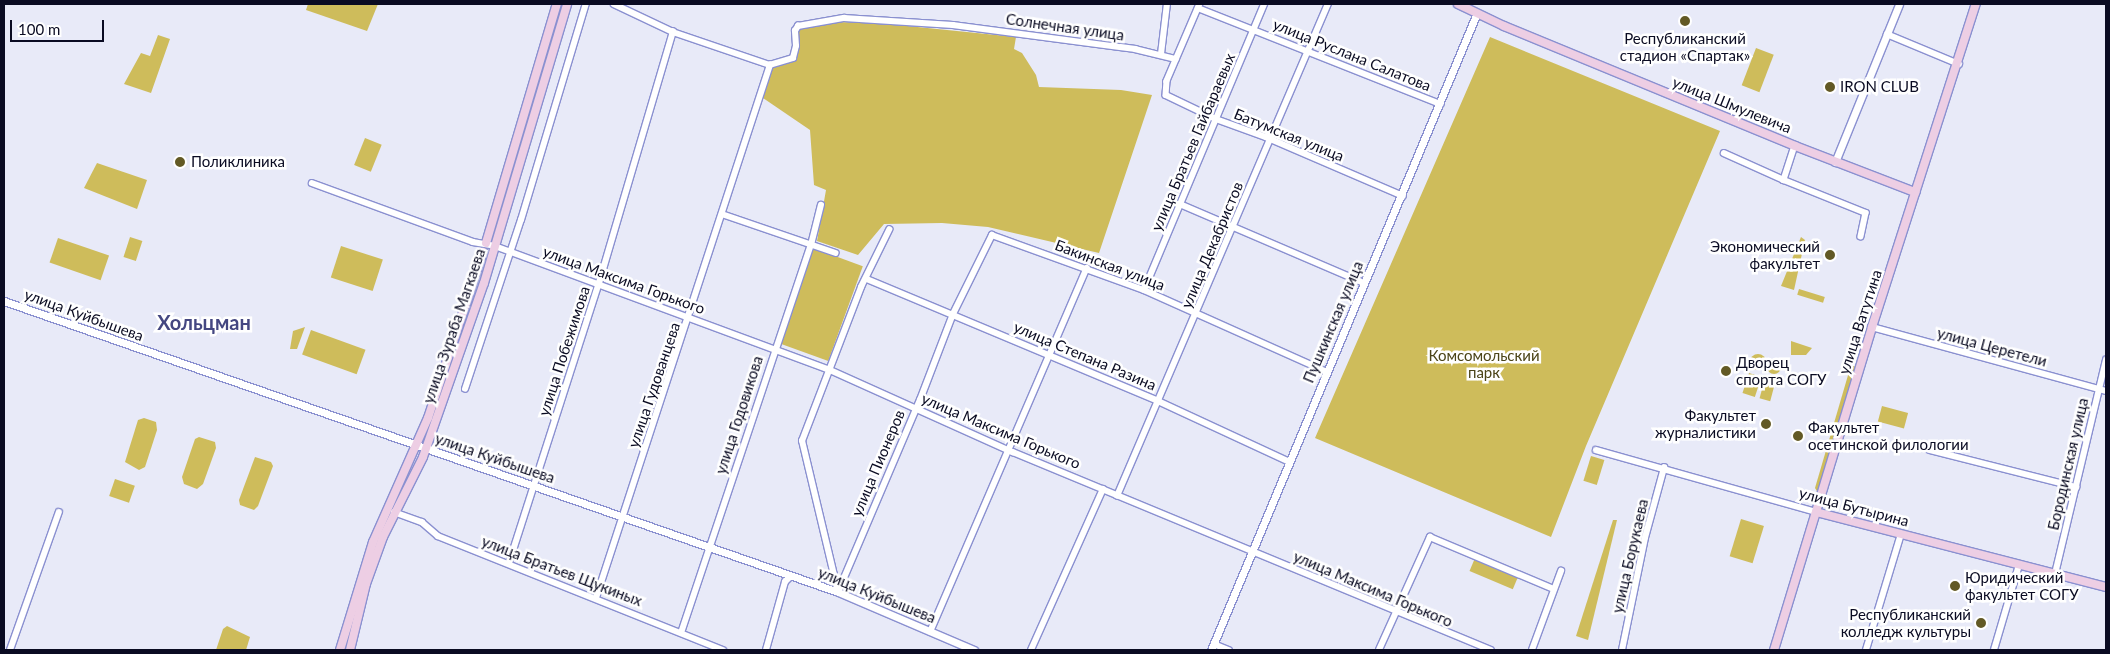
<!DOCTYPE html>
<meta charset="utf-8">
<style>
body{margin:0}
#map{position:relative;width:2110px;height:654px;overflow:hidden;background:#e8eaf8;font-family:Lato,sans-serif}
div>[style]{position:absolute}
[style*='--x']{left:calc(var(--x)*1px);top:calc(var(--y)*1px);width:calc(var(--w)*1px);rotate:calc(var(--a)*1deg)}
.green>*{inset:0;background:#cebc5b;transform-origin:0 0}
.round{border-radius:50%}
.roads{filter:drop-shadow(1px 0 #8a90d0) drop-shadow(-1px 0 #8a90d0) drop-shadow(0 1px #8a90d0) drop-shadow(0 -1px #8a90d0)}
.minor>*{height:5.5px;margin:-2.75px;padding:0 2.75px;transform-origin:2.75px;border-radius:2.75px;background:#fff}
.tertiary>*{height:7px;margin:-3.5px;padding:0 3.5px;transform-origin:3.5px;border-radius:3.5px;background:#fff}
.secondary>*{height:8px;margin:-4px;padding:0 4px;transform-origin:4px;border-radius:4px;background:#edcee4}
.dots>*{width:14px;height:14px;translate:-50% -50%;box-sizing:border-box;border:2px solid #fff;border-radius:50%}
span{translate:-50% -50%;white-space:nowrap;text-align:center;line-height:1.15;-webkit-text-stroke:5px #fff;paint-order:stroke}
.street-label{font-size:15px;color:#0a0b22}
.poi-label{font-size:15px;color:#0a0b22}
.left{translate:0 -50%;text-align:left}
.right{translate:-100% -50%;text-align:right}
.park-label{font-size:15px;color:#4b4418}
.district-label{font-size:20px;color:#444781;font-weight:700}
.frame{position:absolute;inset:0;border:5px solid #0a0b22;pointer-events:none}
.scale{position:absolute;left:10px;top:20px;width:94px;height:22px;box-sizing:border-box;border:2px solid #0a0b22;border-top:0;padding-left:6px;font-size:15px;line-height:18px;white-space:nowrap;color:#0a0b22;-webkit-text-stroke:4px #fff;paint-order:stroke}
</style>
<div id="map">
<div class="green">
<i style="clip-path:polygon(308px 4px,378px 4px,367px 31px,306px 10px)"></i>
<i style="clip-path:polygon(835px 22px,878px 23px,1016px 37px,1014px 49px,1022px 53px,1036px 75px,1039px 87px,1121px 90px,1152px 95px,1099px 253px,988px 227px,942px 223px,884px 224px,858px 255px,817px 241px,826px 190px,814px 185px,810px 130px,763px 98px,771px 68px,796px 59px,798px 29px)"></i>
<i style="clip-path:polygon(158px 35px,170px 39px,151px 93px,124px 84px,141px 53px,150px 56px)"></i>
<i style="clip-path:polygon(1490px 37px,1720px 131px,1586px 446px,1551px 537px,1315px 438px)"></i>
<i style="left:1756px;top:48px;width:19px;height:40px;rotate:21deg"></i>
<i style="left:365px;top:138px;width:18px;height:29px;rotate:22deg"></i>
<i style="clip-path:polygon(97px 163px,147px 180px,137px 209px,84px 188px)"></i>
<i style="left:130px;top:237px;width:13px;height:21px;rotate:18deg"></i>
<i style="clip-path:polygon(1801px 237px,1805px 240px,1794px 290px,1781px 286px)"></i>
<i style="left:58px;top:238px;width:54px;height:26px;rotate:19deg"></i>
<i style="left:341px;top:246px;width:44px;height:33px;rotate:18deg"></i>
<i style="left:813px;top:248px;width:53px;height:101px;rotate:20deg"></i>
<i style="left:1799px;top:289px;width:27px;height:6px;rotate:17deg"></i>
<i style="clip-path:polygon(305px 327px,297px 349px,290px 349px,293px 331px)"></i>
<i style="left:311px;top:330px;width:58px;height:26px;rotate:20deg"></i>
<i style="clip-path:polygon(1791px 341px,1812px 348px,1806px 355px,1791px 355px)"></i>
<i class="round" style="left:1750px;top:354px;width:16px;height:16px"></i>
<i class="round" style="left:1767px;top:360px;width:14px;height:14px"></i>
<i style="clip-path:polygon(1851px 365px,1856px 367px,1818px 493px,1815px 488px)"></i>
<i style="left:1749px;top:373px;width:13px;height:21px;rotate:18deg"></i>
<i style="left:1765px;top:378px;width:11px;height:21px;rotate:15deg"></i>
<i style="left:1882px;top:406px;width:27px;height:16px;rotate:15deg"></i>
<i style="clip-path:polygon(144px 418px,156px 422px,157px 430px,145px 467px,139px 470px,125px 462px,138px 420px)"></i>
<i style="clip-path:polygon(199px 437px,215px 442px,216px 448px,203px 484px,197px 489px,184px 484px,182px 477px,195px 439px)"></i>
<i style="left:1591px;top:456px;width:14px;height:26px;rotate:17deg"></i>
<i style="clip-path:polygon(255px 457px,271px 462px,273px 466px,258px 506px,254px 510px,240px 505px,239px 500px)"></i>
<i style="left:115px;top:479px;width:21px;height:18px;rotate:19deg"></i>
<i style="left:1741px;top:519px;width:24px;height:39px;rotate:17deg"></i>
<i style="clip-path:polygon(1613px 520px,1617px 520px,1588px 640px,1576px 636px)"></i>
<i style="left:1475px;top:558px;width:47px;height:14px;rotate:23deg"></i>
<i style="clip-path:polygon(227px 626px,250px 637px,246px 650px,216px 650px,223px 629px)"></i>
</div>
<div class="roads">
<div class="minor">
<i style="--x:614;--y:4;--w:65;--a:25.4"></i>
<i style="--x:673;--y:32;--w:102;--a:18.8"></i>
<i style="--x:1200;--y:4;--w:84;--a:113.2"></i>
<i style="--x:1167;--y:81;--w:14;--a:94"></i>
<i style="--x:1166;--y:95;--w:55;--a:25.6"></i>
<i style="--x:1216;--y:119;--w:53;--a:19.8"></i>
<i style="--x:1266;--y:137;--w:149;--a:23.3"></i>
<i style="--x:1198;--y:8;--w:261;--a:21.6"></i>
<i style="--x:1887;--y:34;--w:78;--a:22.6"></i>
<i style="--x:1161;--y:54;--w:50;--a:-83.2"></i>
<i style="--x:770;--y:65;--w:24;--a:-17"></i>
<i style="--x:793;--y:58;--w:12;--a:-76"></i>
<i style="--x:796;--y:46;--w:15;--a:-94"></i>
<i style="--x:795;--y:31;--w:6;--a:-59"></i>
<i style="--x:798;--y:26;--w:47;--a:-9.9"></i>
<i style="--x:844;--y:18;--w:109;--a:3.7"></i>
<i style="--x:953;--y:25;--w:184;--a:7.5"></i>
<i style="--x:1135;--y:49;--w:42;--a:13.7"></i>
<i style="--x:1795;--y:146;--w:36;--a:108"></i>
<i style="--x:1784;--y:180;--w:88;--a:21.9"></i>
<i style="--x:1866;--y:213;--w:24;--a:102"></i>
<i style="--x:1724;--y:153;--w:66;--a:24.2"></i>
<i style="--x:312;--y:183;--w:171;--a:20.1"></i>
<i style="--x:473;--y:242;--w:22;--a:10"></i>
<i style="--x:495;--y:246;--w:355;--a:20.3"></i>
<i style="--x:828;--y:369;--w:203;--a:24.2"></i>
<i style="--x:1013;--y:452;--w:517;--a:22.5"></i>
<i style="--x:1180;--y:204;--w:200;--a:23.2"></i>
<i style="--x:722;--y:214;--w:120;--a:18.9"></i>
<i style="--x:867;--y:279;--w:316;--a:22.7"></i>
<i style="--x:1158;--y:401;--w:145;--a:24.8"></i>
<i style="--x:1144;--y:290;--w:310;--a:-67.2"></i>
<i style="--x:1872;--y:327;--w:243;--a:15.3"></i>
<i style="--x:465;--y:389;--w:178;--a:-71.7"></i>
<i style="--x:521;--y:220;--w:226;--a:-73.3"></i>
<i style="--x:1596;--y:450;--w:229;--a:15.7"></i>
<i style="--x:1930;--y:450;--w:151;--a:14.2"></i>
<i style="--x:1117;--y:496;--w:535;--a:-66.79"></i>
<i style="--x:394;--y:512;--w:30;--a:20"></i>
<i style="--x:422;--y:522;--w:21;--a:41"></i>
<i style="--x:438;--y:536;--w:307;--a:21.8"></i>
<i style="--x:509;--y:563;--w:294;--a:-72.2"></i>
<i style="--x:599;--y:283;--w:262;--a:-73.6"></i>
<i style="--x:2055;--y:574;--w:220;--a:-76.6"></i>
<i style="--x:838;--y:592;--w:209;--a:-66.9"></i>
<i style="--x:920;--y:400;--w:92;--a:-69"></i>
<i style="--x:953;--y:314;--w:88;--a:-63.7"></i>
<i style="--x:992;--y:235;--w:162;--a:19.9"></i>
<i style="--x:1144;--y:290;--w:201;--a:24.1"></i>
<i style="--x:838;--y:592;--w:155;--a:-103.4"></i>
<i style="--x:802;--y:441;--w:165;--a:-69"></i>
<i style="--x:861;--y:287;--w:64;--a:-63.8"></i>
<i style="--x:596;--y:598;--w:561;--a:-71.92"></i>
<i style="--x:930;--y:632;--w:396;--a:-66.7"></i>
<i style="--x:681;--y:633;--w:409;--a:-71.5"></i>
<i style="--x:811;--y:245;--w:41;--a:-76"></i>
<i style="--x:1214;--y:644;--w:16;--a:22"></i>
<i style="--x:10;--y:650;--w:146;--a:-70.5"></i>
<i style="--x:766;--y:650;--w:71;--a:-74.4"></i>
<i style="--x:785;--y:582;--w:8;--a:-45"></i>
<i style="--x:1031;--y:650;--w:176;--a:-65.9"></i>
<i style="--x:1379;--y:650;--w:124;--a:-65.7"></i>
<i style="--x:1430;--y:537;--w:134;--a:22.8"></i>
<i style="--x:1532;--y:650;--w:84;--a:-69.8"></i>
<i style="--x:1622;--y:650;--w:114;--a:-78.4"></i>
<i style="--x:1645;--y:538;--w:73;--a:-74.8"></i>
<i style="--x:1866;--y:650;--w:121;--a:-73.2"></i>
<i style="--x:1994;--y:650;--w:89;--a:-73.6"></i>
</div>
<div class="tertiary">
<i style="--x:1835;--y:162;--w:170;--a:-67.9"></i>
<i style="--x:4;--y:301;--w:883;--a:19.23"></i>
<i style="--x:838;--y:592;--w:148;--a:23.1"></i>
<i style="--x:1211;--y:650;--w:690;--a:-67.34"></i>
</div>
<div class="secondary">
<i style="--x:1458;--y:4;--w:51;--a:25.6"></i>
<i style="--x:1504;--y:26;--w:315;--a:22.4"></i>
<i style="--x:1795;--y:146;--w:129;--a:21"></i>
<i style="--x:486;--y:243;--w:249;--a:-73.5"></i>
<i style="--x:1816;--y:512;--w:300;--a:14.5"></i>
<i style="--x:340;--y:650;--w:113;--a:-73"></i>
<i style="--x:373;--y:542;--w:136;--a:-66.1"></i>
<i style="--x:428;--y:418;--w:175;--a:-71.7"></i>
<i style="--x:350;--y:650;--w:68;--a:-76.4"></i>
<i style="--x:366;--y:584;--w:50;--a:-70.1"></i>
<i style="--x:383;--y:537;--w:89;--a:-63.4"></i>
<i style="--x:423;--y:457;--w:184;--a:-70.7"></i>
<i style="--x:484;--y:283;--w:291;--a:-73.4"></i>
<i style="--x:1774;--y:650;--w:338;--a:-73.1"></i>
<i style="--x:1872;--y:327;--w:339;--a:-72.2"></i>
</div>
</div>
<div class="dots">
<i style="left:1685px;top:21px;background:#625925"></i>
<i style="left:1830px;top:87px;background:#625925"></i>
<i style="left:180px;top:162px;background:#625925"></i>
<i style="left:1830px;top:255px;background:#625925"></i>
<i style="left:1726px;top:371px;background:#625925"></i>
<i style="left:1766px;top:424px;background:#625925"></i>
<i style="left:1798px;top:436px;background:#625925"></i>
<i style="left:1955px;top:586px;background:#625925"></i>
<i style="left:1981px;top:623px;background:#625925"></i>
</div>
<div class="street-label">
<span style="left:1065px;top:27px;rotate:8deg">Солнечная улица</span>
<span style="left:1352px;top:55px;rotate:22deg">улица Руслана Салатова</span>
<span style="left:1732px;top:105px;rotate:22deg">улица Шмулевича</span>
<span style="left:1289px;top:135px;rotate:22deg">Батумская улица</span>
<span style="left:1193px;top:142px;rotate:-67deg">улица Братьев Гайбараевых</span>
<span style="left:1212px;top:245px;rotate:-67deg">улица Декабристов</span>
<span style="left:1110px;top:265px;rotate:21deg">Бакинская улица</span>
<span style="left:624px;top:280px;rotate:20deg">улица Максима Горького</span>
<span style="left:84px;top:315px;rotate:20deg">улица Куйбышева</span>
<span style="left:1333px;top:322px;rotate:-67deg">Пушкинская улица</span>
<span style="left:1860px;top:322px;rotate:-72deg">улица Ватутина</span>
<span style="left:454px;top:326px;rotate:-71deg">улица Зураба Магкаева</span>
<span style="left:1992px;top:347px;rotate:15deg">улица Церетели</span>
<span style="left:564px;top:351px;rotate:-72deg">улица Побежимова</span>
<span style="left:1085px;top:356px;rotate:23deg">улица Степана Разина</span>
<span style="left:654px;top:385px;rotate:-71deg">улица Гудованцева</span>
<span style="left:739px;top:415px;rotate:-72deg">улица Годовикова</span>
<span style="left:1001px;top:431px;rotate:23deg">улица Максима Горького</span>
<span style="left:495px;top:458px;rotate:19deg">улица Куйбышева</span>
<span style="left:878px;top:463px;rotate:-67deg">улица Пионеров</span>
<span style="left:2068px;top:464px;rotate:-77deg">Бородинская улица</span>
<span style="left:1854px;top:507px;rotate:15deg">улица Бутырина</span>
<span style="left:1630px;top:556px;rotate:-77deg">улица Борукаева</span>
<span style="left:562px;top:571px;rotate:21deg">улица Братьев Щукиных</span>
<span style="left:1373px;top:589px;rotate:23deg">улица Максима Горького</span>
<span style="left:877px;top:595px;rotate:22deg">улица Куйбышева</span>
</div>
<div class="poi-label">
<span style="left:1685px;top:47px">Республиканский<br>стадион «Спартак»</span>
<span class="left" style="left:1840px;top:87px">IRON CLUB</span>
<span class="left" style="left:191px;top:162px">Поликлиника</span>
<span class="right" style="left:1820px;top:255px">Экономический<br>факультет</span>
<span class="left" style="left:1736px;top:371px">Дворец<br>спорта СОГУ</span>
<span class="right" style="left:1756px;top:424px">Факультет<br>журналистики</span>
<span class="left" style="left:1808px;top:436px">Факультет<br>осетинской филологии</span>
<span class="left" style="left:1965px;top:586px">Юридический<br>факультет СОГУ</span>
<span class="right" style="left:1971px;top:623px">Республиканский<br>колледж культуры</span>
</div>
<div class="park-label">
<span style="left:1484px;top:364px">Комсомольский<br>парк</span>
</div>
<div class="district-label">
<span style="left:204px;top:322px">Хольцман</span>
</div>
<div class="frame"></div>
<div class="scale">100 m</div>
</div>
